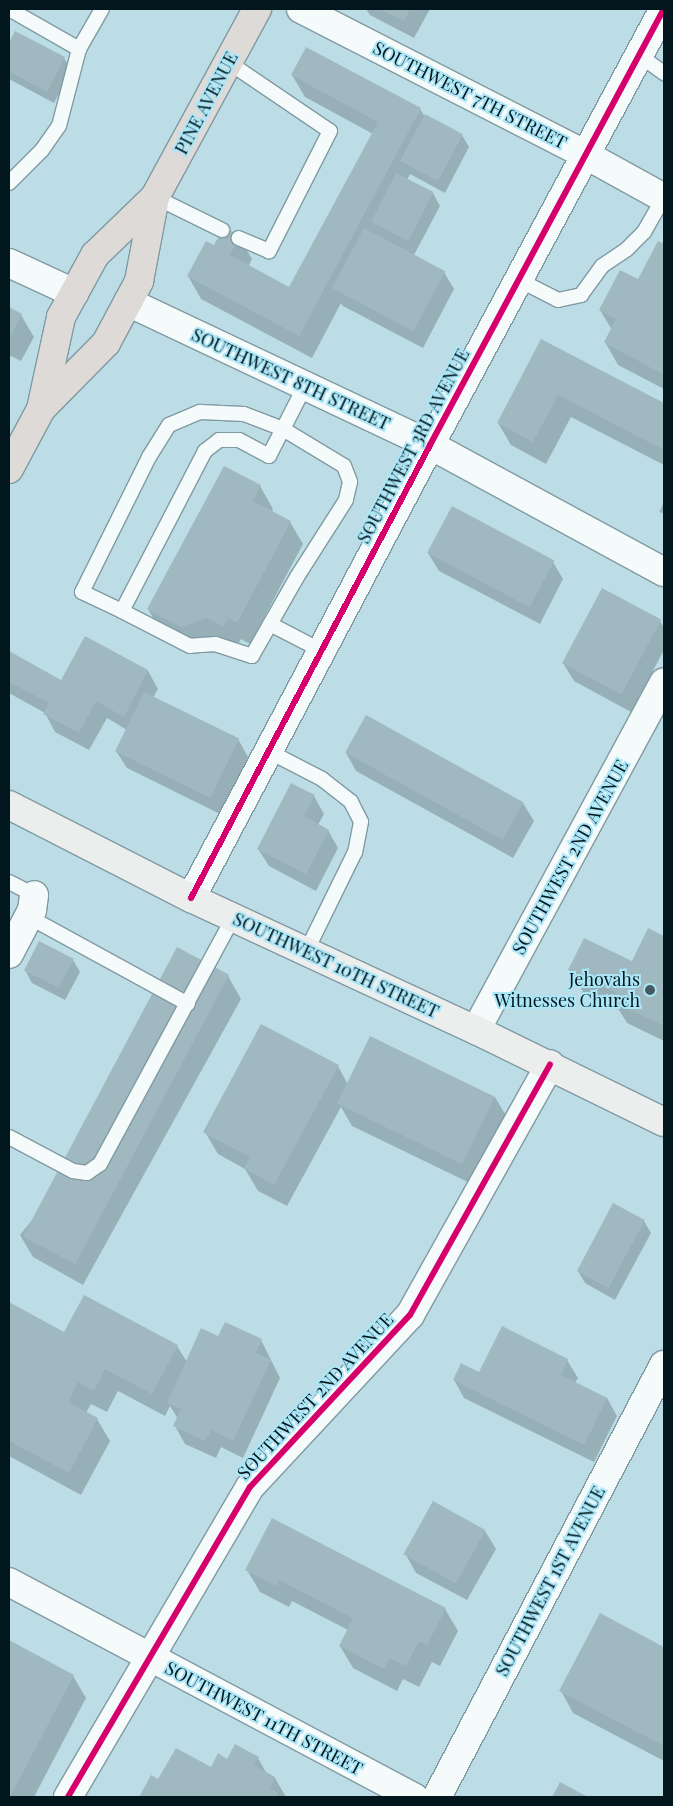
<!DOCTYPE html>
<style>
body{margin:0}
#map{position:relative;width:673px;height:1806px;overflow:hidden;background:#bddde6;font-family:"Playfair Display",serif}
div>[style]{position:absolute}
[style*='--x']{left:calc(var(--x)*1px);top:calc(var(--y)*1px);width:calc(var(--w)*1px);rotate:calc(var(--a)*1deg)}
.shadow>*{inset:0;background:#0003}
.building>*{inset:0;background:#a0b9c1;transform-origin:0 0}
.roads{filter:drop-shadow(1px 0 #809aa1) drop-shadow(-1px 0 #809aa1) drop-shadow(0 1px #809aa1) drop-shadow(0 -1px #809aa1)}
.service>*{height:14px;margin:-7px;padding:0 7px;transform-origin:7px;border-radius:7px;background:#f5fafb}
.minor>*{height:28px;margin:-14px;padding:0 14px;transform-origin:14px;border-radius:14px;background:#f5fafb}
.tertiary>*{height:28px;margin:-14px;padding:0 14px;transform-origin:14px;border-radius:14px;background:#f5fafb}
.secondary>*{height:28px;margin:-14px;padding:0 14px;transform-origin:14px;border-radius:14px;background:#eceeee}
.trunk>*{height:28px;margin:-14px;padding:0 14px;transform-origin:14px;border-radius:14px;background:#dddad8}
.cycleway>*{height:6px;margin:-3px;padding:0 3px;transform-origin:3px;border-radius:3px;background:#d6006c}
.dots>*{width:14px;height:14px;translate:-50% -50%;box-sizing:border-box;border:2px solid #ace6f7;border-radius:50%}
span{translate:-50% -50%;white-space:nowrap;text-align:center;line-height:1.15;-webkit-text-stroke:4px #ace6f7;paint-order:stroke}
.street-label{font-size:18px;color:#01171d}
.poi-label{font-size:18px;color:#01171d}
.right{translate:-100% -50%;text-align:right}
.frame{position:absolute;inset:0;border:10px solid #01171d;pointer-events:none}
</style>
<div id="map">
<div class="shadow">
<i style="clip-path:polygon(366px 9px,430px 9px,414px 38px,370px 15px)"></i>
<i style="clip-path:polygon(15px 32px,64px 58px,71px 70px,54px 103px,9px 79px,9px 45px)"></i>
<i style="clip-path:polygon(292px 75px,420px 109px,425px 117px,462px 135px,469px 147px,445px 193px,410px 174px,407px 180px,433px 193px,440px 206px,414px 255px,444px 272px,454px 289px,423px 348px,343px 306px,341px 303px,312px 358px,201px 299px,188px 276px,215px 247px,239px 237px,252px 259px,248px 267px,290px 289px,373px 134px,305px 97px)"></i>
<i style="clip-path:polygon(658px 243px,664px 246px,664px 389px,618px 365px,605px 342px,612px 330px,600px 310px,638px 281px)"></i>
<i style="clip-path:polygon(9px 309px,21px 315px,34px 337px,21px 361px,9px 355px)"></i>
<i style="clip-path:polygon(541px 340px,664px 405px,664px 465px,571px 417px,546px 464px,511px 445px,498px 423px)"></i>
<i style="clip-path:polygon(225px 467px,260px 486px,273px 509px,272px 512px,290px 522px,303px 544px,250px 644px,241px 639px,236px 648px,194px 649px,161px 632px,148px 609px)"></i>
<i style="clip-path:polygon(428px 553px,553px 562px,563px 579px,540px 624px,439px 571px)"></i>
<i style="clip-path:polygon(660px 621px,664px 628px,664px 650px,631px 712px,574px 681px,563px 663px)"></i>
<i style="clip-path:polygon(85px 638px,148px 671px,158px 689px,153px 698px,238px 739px,248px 757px,220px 814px,127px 768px,116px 751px,127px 730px,107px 718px,89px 750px,55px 732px,45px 713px,9px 693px,9px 653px,62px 681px)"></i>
<i style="clip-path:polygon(367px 716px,523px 803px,534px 821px,513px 858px,356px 771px,346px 753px)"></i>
<i style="clip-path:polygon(314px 796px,324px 814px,318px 825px,328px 830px,338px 848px,316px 891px,269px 866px,258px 849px)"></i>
<i style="clip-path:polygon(649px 930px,664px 937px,664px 1041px,627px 1023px,619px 1010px,583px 992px,570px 970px,633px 963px)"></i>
<i style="clip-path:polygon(73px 960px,80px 972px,65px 1000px,32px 983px,25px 970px)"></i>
<i style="clip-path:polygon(228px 976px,241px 999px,83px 1285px,33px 1257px,20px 1235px)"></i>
<i style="clip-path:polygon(371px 1038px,495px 1097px,508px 1119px,476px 1186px,352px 1126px,341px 1107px,287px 1206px,258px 1191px,245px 1169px,218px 1154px,205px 1132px,338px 1066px,348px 1085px)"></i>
<i style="clip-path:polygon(644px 1221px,651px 1233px,615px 1300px,585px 1283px,578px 1271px)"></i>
<i style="clip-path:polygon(85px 1296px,177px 1346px,187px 1362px,219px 1338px,261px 1340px,280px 1378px,243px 1458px,221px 1447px,216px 1458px,185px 1444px,175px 1426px,178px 1419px,170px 1406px,165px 1416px,118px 1391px,107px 1412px,91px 1404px,86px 1413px,97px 1419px,110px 1441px,81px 1495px,9px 1456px,9px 1303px,65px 1333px)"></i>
<i style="clip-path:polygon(567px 1360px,578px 1378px,575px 1383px,607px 1398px,617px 1416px,594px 1462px,464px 1398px,454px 1380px,480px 1374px)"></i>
<i style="clip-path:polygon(485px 1531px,496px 1549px,467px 1600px,416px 1573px,406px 1555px)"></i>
<i style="clip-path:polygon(247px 1570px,445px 1609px,458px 1631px,440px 1666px,432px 1662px,419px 1687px,403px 1679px,397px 1691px,353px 1668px,340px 1646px,348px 1630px,292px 1601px,289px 1607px,260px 1592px)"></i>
<i style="clip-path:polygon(601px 1615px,664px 1649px,664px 1761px,573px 1713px,561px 1691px)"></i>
<i style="clip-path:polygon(9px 1642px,73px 1676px,86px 1698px,34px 1797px,9px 1797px)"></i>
<i style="clip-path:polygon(258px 1758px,267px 1774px,275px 1778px,286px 1797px,140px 1797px,151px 1777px,159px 1781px,211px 1769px,227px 1760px)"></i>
</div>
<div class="building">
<i style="clip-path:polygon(380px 9px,410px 9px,404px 21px)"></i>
<i style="clip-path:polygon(15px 31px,65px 57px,47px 92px,9px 71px,9px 43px)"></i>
<i style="clip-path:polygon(306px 47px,421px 108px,299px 336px,187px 276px,206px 241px,214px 245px,224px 227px,240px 236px,230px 255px,289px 287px,378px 122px,291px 75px)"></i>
<i style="left:425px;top:114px;width:43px;height:53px;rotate:28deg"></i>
<i style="left:396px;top:173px;width:42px;height:55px;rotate:27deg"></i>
<i style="left:364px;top:228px;width:92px;height:68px;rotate:28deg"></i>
<i style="clip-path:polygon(658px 241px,664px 244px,664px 375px,604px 342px,616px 319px,599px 310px,620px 270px,638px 279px)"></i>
<i style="clip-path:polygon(9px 307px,22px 314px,9px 339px)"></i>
<i style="clip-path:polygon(541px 339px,664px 403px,664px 450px,558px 395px,533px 442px,497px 423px)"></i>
<i style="clip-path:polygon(224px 466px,261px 485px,253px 501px,291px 521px,237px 623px,228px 618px,223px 627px,207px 618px,181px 627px,147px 609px)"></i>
<i style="clip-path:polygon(664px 502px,664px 514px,659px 512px)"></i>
<i style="left:452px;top:506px;width:116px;height:53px;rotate:28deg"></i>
<i style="left:602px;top:588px;width:67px;height:85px;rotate:28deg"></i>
<i style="clip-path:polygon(85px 636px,148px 670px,124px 717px,96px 701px,79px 733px,43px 714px,49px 703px,9px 682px,9px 651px,61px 680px)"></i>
<i style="left:144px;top:692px;width:106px;height:66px;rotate:26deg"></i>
<i style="left:366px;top:715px;width:180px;height:43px;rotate:29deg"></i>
<i style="clip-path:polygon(291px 783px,315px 795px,304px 816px,329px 830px,306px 874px,257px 849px)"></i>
<i style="clip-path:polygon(648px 928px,664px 936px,664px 1026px,613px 1001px,616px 993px,568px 970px,584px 938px,632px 961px)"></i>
<i style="left:39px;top:941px;width:39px;height:33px;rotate:27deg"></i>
<i style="left:177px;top:947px;width:59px;height:328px;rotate:28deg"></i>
<i style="clip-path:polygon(261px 1024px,339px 1065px,274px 1185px,244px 1168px,250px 1157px,203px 1132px)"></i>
<i style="left:370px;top:1036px;width:139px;height:75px;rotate:26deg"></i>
<i style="left:613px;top:1203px;width:36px;height:77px;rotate:28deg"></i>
<i style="clip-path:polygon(84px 1295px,178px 1345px,152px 1394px,105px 1369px,94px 1391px,78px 1382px,68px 1402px,98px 1418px,69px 1473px,9px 1441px,9px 1302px,64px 1332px)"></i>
<i style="clip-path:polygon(225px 1322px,262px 1339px,256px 1353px,271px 1360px,233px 1441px,211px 1430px,205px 1441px,173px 1426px,181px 1409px,167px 1403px,201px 1328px,218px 1336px)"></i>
<i style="clip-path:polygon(502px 1326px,568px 1359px,561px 1375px,607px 1398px,584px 1445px,453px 1380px,461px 1363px,479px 1372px)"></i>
<i style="left:433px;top:1501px;width:60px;height:61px;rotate:29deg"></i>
<i style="clip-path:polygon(272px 1518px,446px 1608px,427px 1645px,419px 1641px,406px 1666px,390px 1658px,384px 1669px,339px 1646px,353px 1618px,279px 1580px,276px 1586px,245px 1570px)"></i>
<i style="clip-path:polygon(600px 1613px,664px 1647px,664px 1746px,559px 1691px)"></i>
<i style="clip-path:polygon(9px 1640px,74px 1675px,10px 1797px,9px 1797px)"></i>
<i style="clip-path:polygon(235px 1744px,259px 1757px,254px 1765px,275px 1777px,270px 1788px,278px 1793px,276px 1797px,139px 1797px,151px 1775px,158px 1779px,176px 1748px,211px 1767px,218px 1753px,227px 1759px)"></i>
<i style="clip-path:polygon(560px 1782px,588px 1797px,552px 1797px)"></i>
</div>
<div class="roads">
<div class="service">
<i style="--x:9;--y:9;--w:81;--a:29.7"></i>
<i style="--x:639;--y:55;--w:31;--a:36"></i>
<i style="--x:228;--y:62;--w:123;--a:34.1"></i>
<i style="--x:330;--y:131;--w:135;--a:116.9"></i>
<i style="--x:269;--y:251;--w:33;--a:-157"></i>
<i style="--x:9;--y:183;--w:47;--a:-45"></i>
<i style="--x:42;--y:150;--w:29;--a:-55"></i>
<i style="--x:59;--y:126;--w:80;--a:-75.4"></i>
<i style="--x:79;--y:49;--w:46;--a:-60.1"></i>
<i style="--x:155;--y:197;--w:75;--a:26.2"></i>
<i style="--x:519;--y:280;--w:44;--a:27.1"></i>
<i style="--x:558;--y:300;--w:24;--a:-12"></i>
<i style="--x:581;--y:295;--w:36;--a:-54"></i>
<i style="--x:602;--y:266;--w:30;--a:-34"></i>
<i style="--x:627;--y:249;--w:24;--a:-45"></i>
<i style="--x:644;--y:232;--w:40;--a:-60.3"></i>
<i style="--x:122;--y:611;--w:44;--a:-154.6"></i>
<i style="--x:82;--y:592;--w:151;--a:-63.6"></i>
<i style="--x:149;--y:457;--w:38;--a:-58"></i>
<i style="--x:169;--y:425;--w:34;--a:-23"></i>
<i style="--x:200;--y:412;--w:44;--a:2.6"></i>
<i style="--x:244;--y:414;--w:42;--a:21"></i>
<i style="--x:283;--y:429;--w:71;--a:31.2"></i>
<i style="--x:344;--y:466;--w:17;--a:69"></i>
<i style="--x:350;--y:482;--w:18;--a:103"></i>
<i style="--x:346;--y:500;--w:91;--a:122.5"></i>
<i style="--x:297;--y:577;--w:91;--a:119.7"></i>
<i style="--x:252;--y:656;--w:38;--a:-162"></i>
<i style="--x:216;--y:644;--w:26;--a:176"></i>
<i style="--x:190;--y:646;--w:76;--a:-152.8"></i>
<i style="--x:122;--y:611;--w:180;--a:-62.6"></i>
<i style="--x:205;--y:451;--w:18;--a:-38"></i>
<i style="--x:219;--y:440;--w:20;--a:0"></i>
<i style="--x:239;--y:440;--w:34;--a:28"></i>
<i style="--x:269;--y:456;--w:30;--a:-63"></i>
<i style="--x:283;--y:429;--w:48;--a:-62.9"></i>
<i style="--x:270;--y:624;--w:59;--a:27.4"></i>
<i style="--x:268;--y:751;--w:61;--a:27.4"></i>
<i style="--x:322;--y:779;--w:37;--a:38"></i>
<i style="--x:351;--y:802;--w:22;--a:63"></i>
<i style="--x:361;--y:822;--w:31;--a:101"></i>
<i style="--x:355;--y:852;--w:111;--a:116.1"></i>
<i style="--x:9;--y:882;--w:28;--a:27"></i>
<i style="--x:29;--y:917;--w:181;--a:28.7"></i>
<i style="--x:9;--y:1137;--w:72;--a:28"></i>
<i style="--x:73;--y:1171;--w:14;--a:8"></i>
<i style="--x:87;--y:1173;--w:16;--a:-35"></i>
<i style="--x:100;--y:1164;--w:280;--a:-61.6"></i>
</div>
<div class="minor">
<i style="--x:301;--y:9;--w:320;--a:27.1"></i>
<i style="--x:586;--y:155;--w:89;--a:28.9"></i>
<i style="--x:9;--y:263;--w:72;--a:24.8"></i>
<i style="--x:128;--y:302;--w:334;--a:25.3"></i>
<i style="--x:430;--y:445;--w:266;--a:28.5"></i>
<i style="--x:191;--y:898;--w:512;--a:-62.18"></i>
<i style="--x:430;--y:445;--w:495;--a:-61.8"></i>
<i style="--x:9;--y:954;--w:50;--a:-62.4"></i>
<i style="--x:32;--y:910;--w:15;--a:-82"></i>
<i style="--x:476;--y:1030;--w:395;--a:-61.6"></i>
<i style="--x:9;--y:1582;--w:459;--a:28"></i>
<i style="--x:68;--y:1797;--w:359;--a:-59.6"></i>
<i style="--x:250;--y:1487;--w:235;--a:-47.1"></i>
<i style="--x:410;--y:1315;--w:287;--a:-60.8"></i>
</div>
<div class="tertiary">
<i style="--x:437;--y:1797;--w:488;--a:-62.3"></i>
</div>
<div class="secondary">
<i style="--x:9;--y:805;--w:204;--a:27.1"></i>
<i style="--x:191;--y:898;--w:314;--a:24.9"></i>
<i style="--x:476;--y:1030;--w:209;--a:26.1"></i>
</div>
<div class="trunk">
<i style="--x:41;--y:409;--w:94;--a:-77.7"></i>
<i style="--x:61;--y:317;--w:71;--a:-61.3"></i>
<i style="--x:95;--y:255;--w:83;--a:-44"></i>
<i style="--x:9;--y:469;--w:68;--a:-61.9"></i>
<i style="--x:41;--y:409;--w:93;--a:-45.4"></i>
<i style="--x:106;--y:343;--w:47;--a:-61.8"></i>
<i style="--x:128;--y:302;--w:24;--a:-62"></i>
<i style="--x:139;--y:281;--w:86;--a:-79.2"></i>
<i style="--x:155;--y:197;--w:214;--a:-61.5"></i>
</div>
</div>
<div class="cycleway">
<i style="--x:191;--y:898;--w:512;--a:-62.18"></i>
<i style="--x:430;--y:445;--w:495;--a:-61.8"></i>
<i style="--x:68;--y:1797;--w:359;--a:-59.6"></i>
<i style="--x:250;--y:1487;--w:235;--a:-47.1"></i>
<i style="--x:410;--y:1315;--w:287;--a:-60.8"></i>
</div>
<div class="dots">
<i style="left:650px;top:990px;background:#435c63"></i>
</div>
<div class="street-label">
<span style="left:470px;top:95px;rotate:27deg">SOUTHWEST 7TH STREET</span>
<span style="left:206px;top:103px;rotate:-62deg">PINE AVENUE</span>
<span style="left:291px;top:379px;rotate:25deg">SOUTHWEST 8TH STREET</span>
<span style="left:413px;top:446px;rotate:-62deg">SOUTHWEST 3RD AVENUE</span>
<span style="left:570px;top:857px;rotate:-61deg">SOUTHWEST 2ND AVENUE</span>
<span style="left:336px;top:965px;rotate:25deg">SOUTHWEST 10TH STREET</span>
<span style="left:315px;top:1396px;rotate:-47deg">SOUTHWEST 2ND AVENUE</span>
<span style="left:550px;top:1581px;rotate:-62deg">SOUTHWEST 1ST AVENUE</span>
<span style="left:264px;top:1718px;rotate:28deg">SOUTHWEST 11TH STREET</span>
</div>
<div class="poi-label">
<span class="right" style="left:640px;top:990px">Jehovahs<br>Witnesses Church</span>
</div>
<div class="frame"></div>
</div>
